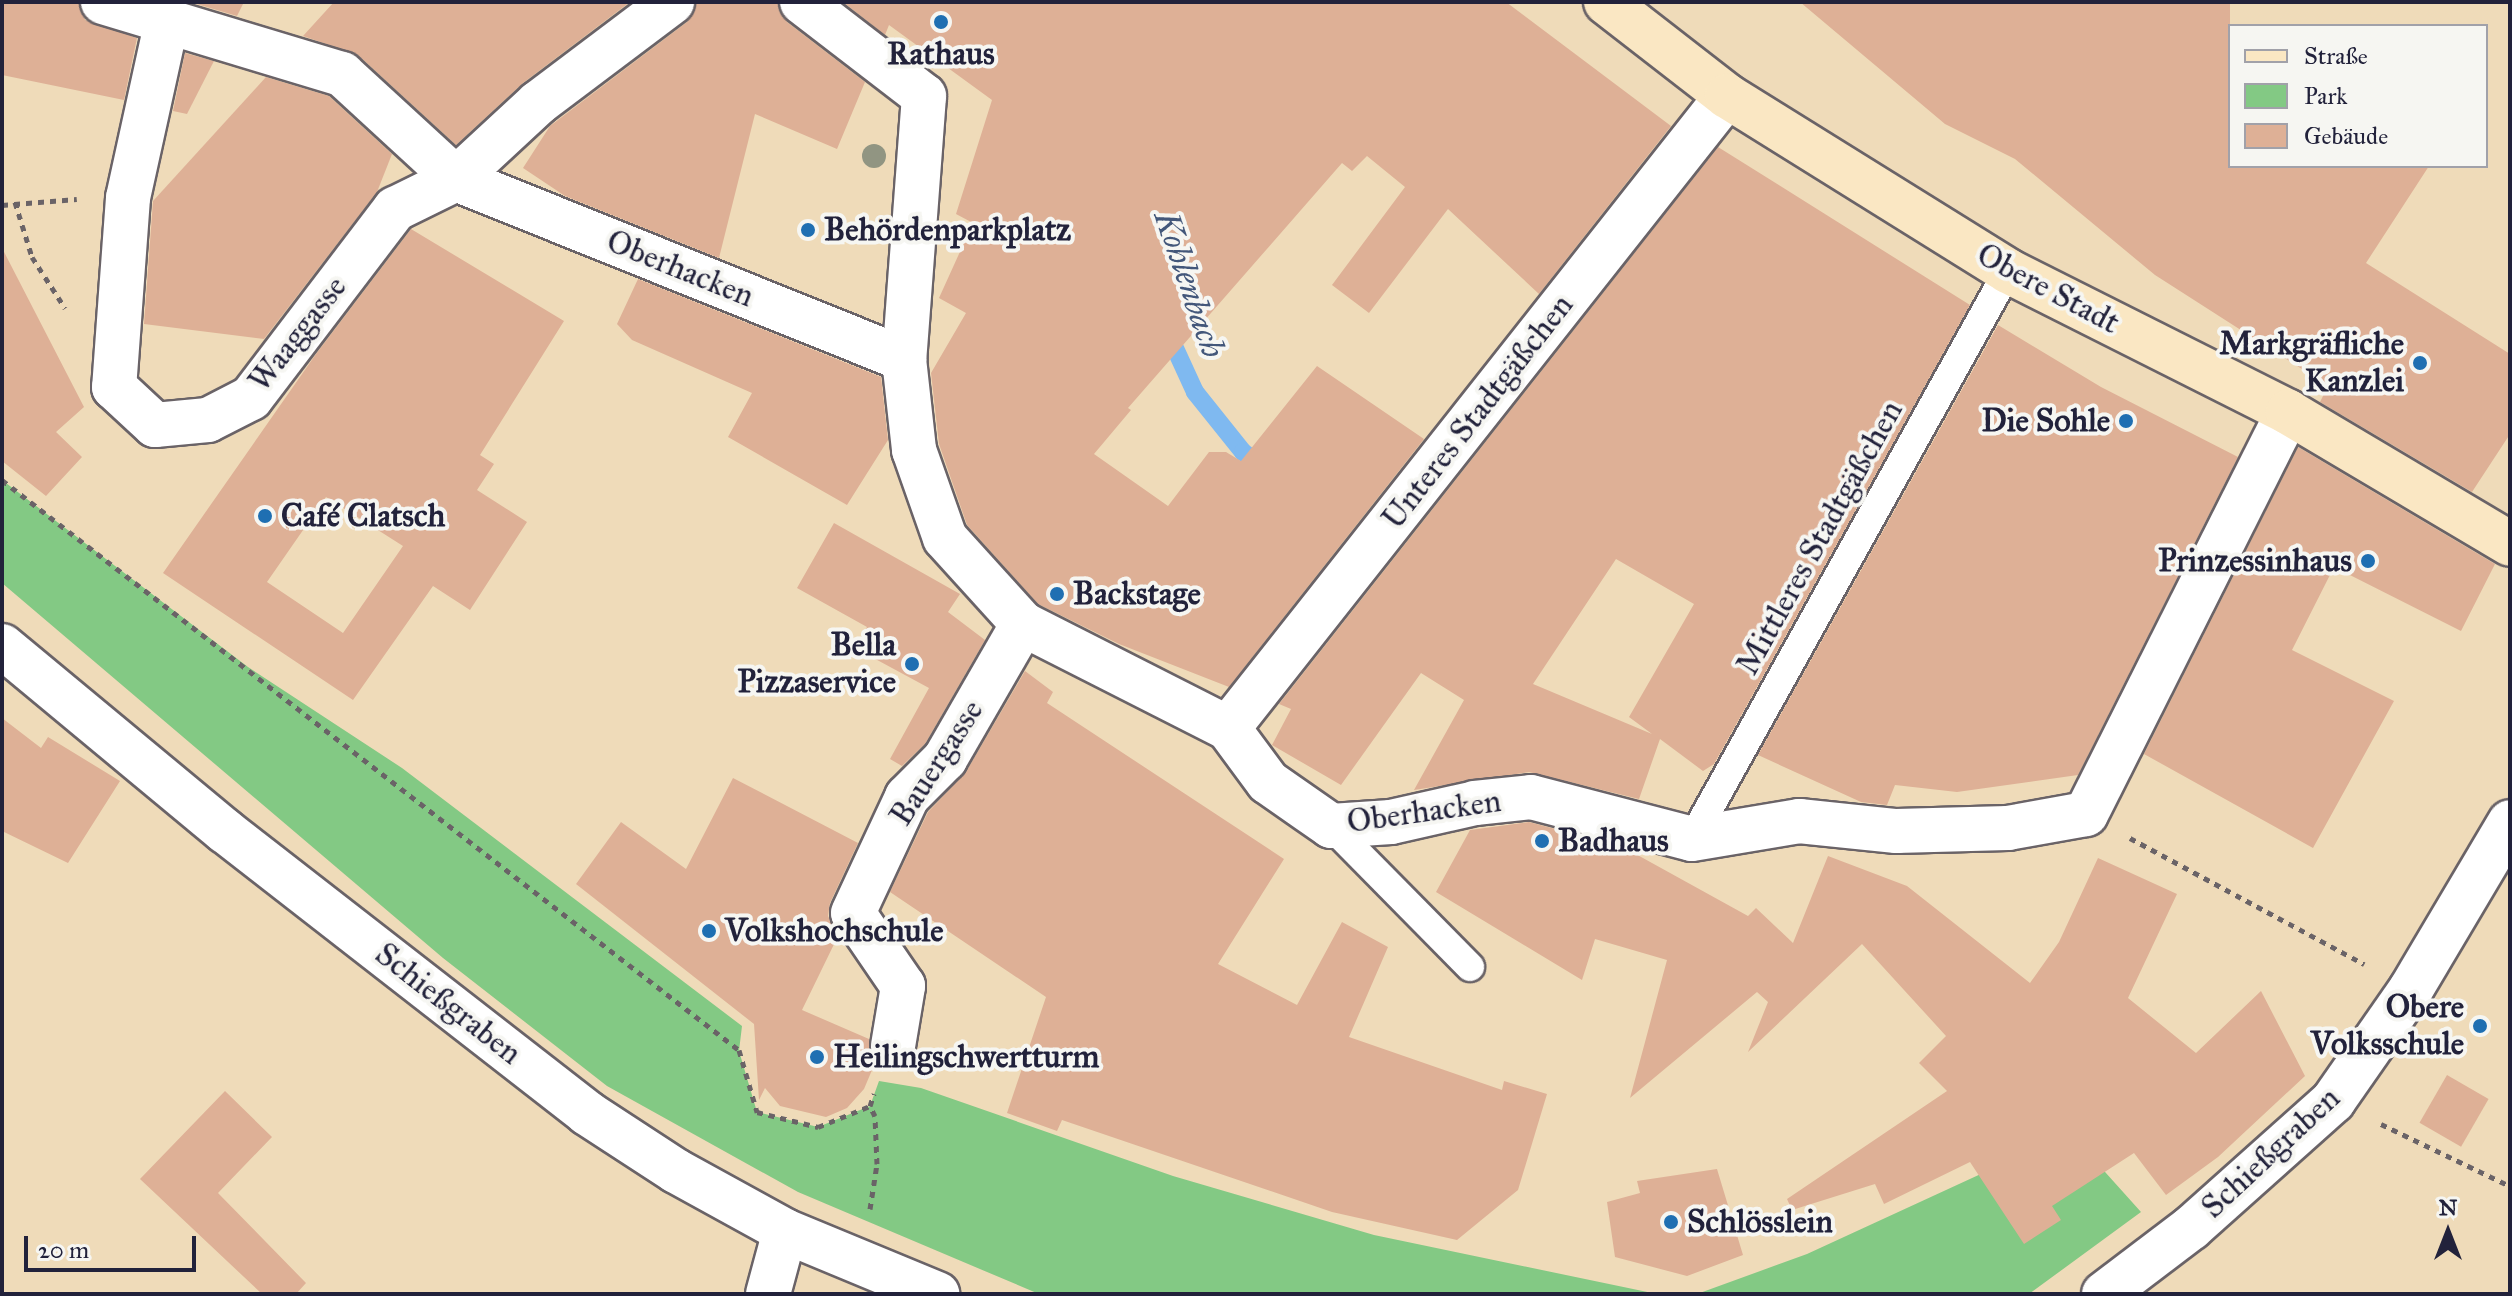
<!DOCTYPE html>
<meta charset="utf-8">
<style>
body{margin:0}
#map{position:relative;width:2512px;height:1296px;overflow:hidden;background:#efdbb9;font-family:"IM FELL Great Primer",serif}
div>[style]{position:absolute}
[style*='--x']{left:calc(var(--x)*1px);top:calc(var(--y)*1px);width:calc(var(--w)*1px);rotate:calc(var(--a)*1deg)}
.green>*{inset:0;background:#83c984}
.stream>*{height:18px;margin:-9px;padding:0 9px;transform-origin:9px;border-radius:9px;background:#7fb9f0}
.building>*{inset:0;background:#deb096;transform-origin:0 0}
.path>*{height:5px;margin-top:-2.5px;transform-origin:0;background:repeating-linear-gradient(90deg,#6a6367 0 6px,transparent 0 12px)}
.roads{filter:drop-shadow(2px 0 #6a6367) drop-shadow(-2px 0 #6a6367) drop-shadow(0 2px #6a6367) drop-shadow(0 -2px #6a6367)}
.lane>*{height:28px;margin:-14px;padding:0 14px;transform-origin:14px;border-radius:14px;background:#fff}
.street>*{height:44px;margin:-22px;padding:0 22px;transform-origin:22px;border-radius:22px;background:#fff}
.secondary>*{height:44px;margin:-22px;padding:0 22px;transform-origin:22px;border-radius:22px;background:#fae7c3}
.trees>*{width:24px;height:24px;margin:-12px;border-radius:50%;background:#919582}
.dots>*{width:22px;height:22px;translate:-50% -50%;box-sizing:border-box;border:4px solid #f6f6f2;border-radius:50%}
span{translate:-50% -50%;white-space:nowrap;text-align:center;line-height:1.15;-webkit-text-stroke:8px #f6f6f2;paint-order:stroke}
.poi-label{font-size:32px;color:#22223b;font-weight:700}
.left{translate:0 -50%;text-align:left}
.right{translate:-100% -50%;text-align:right}
.street-label{font-size:32px;color:#22223b}
.water-label{font-size:34px;color:#43577a;font-style:italic}
.frame{position:absolute;inset:0;border:4px solid #22223b;pointer-events:none}
.legend{position:absolute;left:2228px;top:24px;width:260px;height:144px;box-sizing:border-box;background:#f6f6f2;border:2px solid #a1a1a9;margin:0;padding:10px 14px;list-style:none;font-size:24px;color:#22223b}
.legend li{display:flex;align-items:center;gap:16px;height:40px}
.legend b{width:40px;border:2px solid #a1a1a9}
.north{position:absolute;left:2408px;top:1192px;width:80px;height:80px;-webkit-text-stroke:6px #f6f6f2;paint-order:stroke;rotate:0deg;font-size:22px;font-weight:700;line-height:32px;text-align:center;color:#22223b}
.north::after{content:'';display:block;margin:auto;width:28px;height:36px;background:#22223b;clip-path:polygon(50% 0,100% 100%,50% 72%,0 100%)}
.scale{position:absolute;left:24px;top:1236px;width:172px;height:36px;box-sizing:border-box;border:4px solid #22223b;border-top:0;padding-left:10px;font-size:24px;line-height:28px;white-space:nowrap;color:#22223b;-webkit-text-stroke:6px #f6f6f2;paint-order:stroke}
</style>
<div id="map">
<div class="green">
<i style="clip-path:polygon(2px 480px,248px 667px,402px 768px,742px 1026px,739px 1051px,757px 1112px,818px 1127px,870px 1106px,879px 1081px,921px 1088px,1173px 1176px,1374px 1235px,1657px 1294px,1039px 1294px,798px 1192px,607px 1086px,443px 958px,2px 583px)"></i>
<i style="clip-path:polygon(2070px 1133px,2141px 1212px,2029px 1294px,1697px 1294px,1807px 1254px)"></i>
</div>
<div class="stream">
<i style="--x:1168;--y:333;--w:65;--a:65.4"></i>
<i style="--x:1195;--y:392;--w:77;--a:51.3"></i>
<i style="--x:1243;--y:452;--w:28;--a:35"></i>
</div>
<div class="building">
<i style="clip-path:polygon(2px 2px,79px 2px,85px 20px,137px 38px,124px 100px,2px 75px)"></i>
<i style="clip-path:polygon(190px 2px,244px 2px,237px 16px)"></i>
<i style="clip-path:polygon(334px 2px,630px 2px,523px 83px,456px 145px,358px 55px,303px 36px)"></i>
<i style="clip-path:polygon(696px 2px,778px 2px,787px 22px,865px 82px,837px 149px,755px 114px,719px 258px,565px 196px,523px 168px,550px 126px,687px 22px)"></i>
<i style="clip-path:polygon(843px 2px,1506px 2px,1671px 126px,1539px 294px,1448px 209px,1369px 313px,1332px 285px,1405px 187px,1367px 156px,1352px 171px,1342px 163px,1128px 408px,1131px 410px,1094px 454px,1168px 506px,1209px 452px,1226px 452px,1241px 461px,1317px 366px,1424px 439px,1229px 687px,1119px 644px,1038px 604px,967px 525px,939px 444px,931px 373px,966px 313px,939px 298px,973px 223px,956px 214px,992px 100px,889px 25px,885px 35px)"></i>
<i style="clip-path:polygon(1800px 2px,2230px 2px,2230px 166px,2429px 166px,2366px 263px,2510px 354px,2510px 434px,2472px 492px,2320px 402px,2326px 390px,2316px 384px,2319px 380px,2155px 275px,2015px 159px,1945px 124px)"></i>
<i style="clip-path:polygon(185px 53px,214px 61px,187px 114px,173px 111px)"></i>
<i style="clip-path:polygon(266px 77px,329px 96px,392px 154px,377px 192px,264px 339px,144px 324px,153px 201px)"></i>
<i style="clip-path:polygon(evenodd,1718px 147px,1970px 305px,1714px 764px,1703px 771px,1660px 739px,1639px 799px,1529px 772px,1414px 790px,1464px 700px,1421px 673px,1341px 785px,1272px 745px,1291px 709px,1279px 704px,1718px 147px,1616px 559px,1694px 604px,1629px 717px,1652px 734px,1533px 684px,1616px 559px)"></i>
<i style="clip-path:polygon(evenodd,411px 229px,564px 321px,480px 455px,494px 464px,477px 490px,527px 522px,470px 610px,433px 586px,353px 700px,163px 573px,316px 354px,411px 229px,326px 497px,403px 546px,343px 633px,267px 582px,326px 497px)"></i>
<i style="clip-path:polygon(2px 248px,84px 407px,56px 432px,82px 457px,46px 496px,2px 461px)"></i>
<i style="clip-path:polygon(638px 279px,881px 377px,888px 440px,847px 505px,728px 437px,752px 393px,632px 340px,617px 324px)"></i>
<i style="clip-path:polygon(1998px 325px,2101px 387px,2238px 457px,2078px 775px,1957px 792px,1895px 785px,1887px 805px,1861px 802px,1758px 755px)"></i>
<i style="clip-path:polygon(2298px 447px,2495px 564px,2461px 631px,2334px 567px,2292px 650px,2394px 701px,2313px 848px,2144px 754px)"></i>
<i style="clip-path:polygon(834px 523px,960px 594px,948px 612px,985px 640px,925px 744px,902px 766px,890px 759px,929px 688px,855px 648px,867px 627px,797px 588px)"></i>
<i style="clip-path:polygon(1025px 671px,1053px 692px,1047px 703px,1284px 859px,1218px 964px,1297px 1005px,1342px 922px,1388px 947px,1349px 1037px,1502px 1090px,1504px 1081px,1547px 1094px,1518px 1190px,1457px 1240px,1332px 1212px,1062px 1120px,1057px 1131px,1007px 1113px,1046px 997px,890px 892px,928px 812px,966px 772px)"></i>
<i style="clip-path:polygon(2px 718px,41px 748px,48px 737px,120px 781px,68px 863px,2px 831px)"></i>
<i style="clip-path:polygon(733px 778px,858px 843px,830px 903px,828px 916px,838px 936px,802px 1010px,869px 1039px,875px 1063px,864px 1089px,847px 1108px,826px 1117px,780px 1106px,765px 1088px,759px 1100px,754px 1024px,576px 884px,621px 822px,686px 869px)"></i>
<i style="clip-path:polygon(1529px 822px,1623px 847px,1748px 916px,1756px 908px,1793px 943px,1828px 856px,1907px 886px,2030px 983px,2059px 942px,2098px 858px,2177px 894px,2128px 998px,2196px 1053px,2261px 991px,2305px 1076px,2218px 1157px,2166px 1195px,2134px 1153px,2052px 1206px,2061px 1220px,2024px 1244px,1970px 1162px,1884px 1204px,1875px 1184px,1792px 1210px,1787px 1199px,1947px 1091px,1919px 1063px,1946px 1036px,1862px 944px,1748px 1052px,1768px 1002px,1757px 992px,1630px 1098px,1667px 960px,1595px 939px,1582px 980px,1436px 892px,1470px 830px)"></i>
<i style="left:2447px;top:1075px;width:48px;height:55px;rotate:30deg"></i>
<i style="clip-path:polygon(225px 1091px,272px 1137px,218px 1193px,306px 1283px,296px 1294px,262px 1294px,140px 1179px)"></i>
<i style="clip-path:polygon(1717px 1169px,1743px 1255px,1687px 1276px,1615px 1257px,1607px 1202px,1640px 1193px,1637px 1181px)"></i>
</div>
<div class="path">
<i style="--x:15;--y:202;--w:58;--a:72.8"></i>
<i style="--x:32;--y:257;--w:61;--a:57.1"></i>
<i style="--x:2;--y:205;--w:75;--a:-4.6"></i>
<i style="--x:2;--y:480;--w:932;--a:37.72"></i>
<i style="--x:739;--y:1050;--w:65;--a:73.8"></i>
<i style="--x:757;--y:1112;--w:63;--a:13.8"></i>
<i style="--x:818;--y:1127;--w:56;--a:-22"></i>
<i style="--x:2130;--y:838;--w:266;--a:28.3"></i>
<i style="--x:2381;--y:1124;--w:143;--a:25.7"></i>
<i style="--x:870;--y:1209;--w:46;--a:-81.2"></i>
<i style="--x:877;--y:1164;--w:48;--a:-92.4"></i>
<i style="--x:875;--y:1116;--w:11;--a:-117"></i>
<i style="--x:870;--y:1106;--w:13;--a:-72"></i>
</div>
<div class="roads">
<div class="lane">
<i style="--x:1331;--y:826;--w:198;--a:45.4"></i>
<i style="--x:1692;--y:839;--w:650;--a:-60.91"></i>
</div>
<div class="street">
<i style="--x:103;--y:2;--w:250;--a:16.8"></i>
<i style="--x:342;--y:74;--w:155;--a:42.6"></i>
<i style="--x:456;--y:179;--w:483;--a:21.9"></i>
<i style="--x:802;--y:2;--w:154;--a:37.6"></i>
<i style="--x:924;--y:96;--w:264;--a:94.3"></i>
<i style="--x:904;--y:359;--w:92;--a:83.7"></i>
<i style="--x:914;--y:450;--w:93;--a:70.6"></i>
<i style="--x:945;--y:538;--w:116;--a:47.8"></i>
<i style="--x:1023;--y:624;--w:230;--a:26.9"></i>
<i style="--x:1228;--y:728;--w:67;--a:53.5"></i>
<i style="--x:1268;--y:782;--w:77;--a:34.9"></i>
<i style="--x:1331;--y:826;--w:60;--a:-3.8"></i>
<i style="--x:1391;--y:822;--w:86;--a:-12.7"></i>
<i style="--x:1475;--y:803;--w:56;--a:-6.1"></i>
<i style="--x:1531;--y:797;--w:166;--a:14.6"></i>
<i style="--x:1692;--y:839;--w:109;--a:-9.5"></i>
<i style="--x:1799;--y:821;--w:98;--a:5.9"></i>
<i style="--x:1896;--y:831;--w:112;--a:-1.5"></i>
<i style="--x:2008;--y:828;--w:79;--a:-10.2"></i>
<i style="--x:2086;--y:814;--w:450;--a:-63.3"></i>
<i style="--x:166;--y:25;--w:177;--a:102.4"></i>
<i style="--x:128;--y:198;--w:190;--a:94.2"></i>
<i style="--x:114;--y:387;--w:56;--a:42.8"></i>
<i style="--x:155;--y:425;--w:53;--a:-5.4"></i>
<i style="--x:208;--y:420;--w:48;--a:-27.1"></i>
<i style="--x:251;--y:398;--w:238;--a:-52.7"></i>
<i style="--x:395;--y:209;--w:68;--a:-26.2"></i>
<i style="--x:456;--y:179;--w:112;--a:-42.8"></i>
<i style="--x:538;--y:103;--w:168;--a:-37"></i>
<i style="--x:2;--y:646;--w:290;--a:39.7"></i>
<i style="--x:225;--y:831;--w:459;--a:37.9"></i>
<i style="--x:587;--y:1113;--w:106;--a:33.1"></i>
<i style="--x:676;--y:1171;--w:124;--a:28.8"></i>
<i style="--x:785;--y:1231;--w:165;--a:22.5"></i>
<i style="--x:1228;--y:728;--w:805;--a:-51.71"></i>
<i style="--x:893;--y:1046;--w:61;--a:-80.5"></i>
<i style="--x:903;--y:986;--w:88;--a:-124.4"></i>
<i style="--x:853;--y:913;--w:128;--a:-65"></i>
<i style="--x:907;--y:797;--w:54;--a:-45"></i>
<i style="--x:945;--y:759;--w:156;--a:-60"></i>
<i style="--x:768;--y:1294;--w:65;--a:-74.9"></i>
<i style="--x:2104;--y:1294;--w:109;--a:-37.2"></i>
<i style="--x:2191;--y:1228;--w:191;--a:-41.8"></i>
<i style="--x:2333;--y:1101;--w:136;--a:-55.1"></i>
<i style="--x:2411;--y:989;--w:194;--a:-59.3"></i>
</div>
<div class="secondary">
<i style="--x:1606;--y:2;--w:153;--a:37.8"></i>
<i style="--x:1727;--y:96;--w:331;--a:31.9"></i>
<i style="--x:2008;--y:271;--w:313;--a:26.7"></i>
<i style="--x:2288;--y:412;--w:258;--a:30.7"></i>
</div>
</div>
<div class="trees">
<i style="left:874px;top:156px"></i>
</div>
<div class="dots">
<i style="left:941px;top:22px;background:#1f6fb2"></i>
<i style="left:808px;top:230px;background:#1f6fb2"></i>
<i style="left:2420px;top:363px;background:#1f6fb2"></i>
<i style="left:2126px;top:421px;background:#1f6fb2"></i>
<i style="left:265px;top:516px;background:#1f6fb2"></i>
<i style="left:2368px;top:561px;background:#1f6fb2"></i>
<i style="left:1057px;top:594px;background:#1f6fb2"></i>
<i style="left:912px;top:664px;background:#1f6fb2"></i>
<i style="left:1542px;top:841px;background:#1f6fb2"></i>
<i style="left:709px;top:931px;background:#1f6fb2"></i>
<i style="left:2480px;top:1026px;background:#1f6fb2"></i>
<i style="left:817px;top:1057px;background:#1f6fb2"></i>
<i style="left:1671px;top:1222px;background:#1f6fb2"></i>
</div>
<div class="poi-label">
<span style="left:941px;top:54px">Rathaus</span>
<span class="left" style="left:824px;top:230px">Behördenparkplatz</span>
<span class="right" style="left:2404px;top:363px">Markgräfliche<br>Kanzlei</span>
<span class="right" style="left:2110px;top:421px">Die Sohle</span>
<span class="left" style="left:281px;top:516px">Café Clatsch</span>
<span class="right" style="left:2352px;top:561px">Prinzessinhaus</span>
<span class="left" style="left:1073px;top:594px">Backstage</span>
<span class="right" style="left:896px;top:664px">Bella<br>Pizzaservice</span>
<span class="left" style="left:1558px;top:841px">Badhaus</span>
<span class="left" style="left:725px;top:931px">Volkshochschule</span>
<span class="right" style="left:2464px;top:1026px">Obere<br>Volksschule</span>
<span class="left" style="left:833px;top:1057px">Heilingschwertturm</span>
<span class="left" style="left:1687px;top:1222px">Schlösslein</span>
</div>
<div class="street-label">
<span style="left:680px;top:269px;rotate:22deg">Oberhacken</span>
<span style="left:2048px;top:289px;rotate:28deg">Obere Stadt</span>
<span style="left:298px;top:334px;rotate:-52deg">Waaggasse</span>
<span style="left:1478px;top:412px;rotate:-52deg">Unteres Stadtgäßchen</span>
<span style="left:1820px;top:538px;rotate:-61deg">Mittleres Stadtgäßchen</span>
<span style="left:937px;top:763px;rotate:-57deg">Bauergasse</span>
<span style="left:1424px;top:812px;rotate:-8deg">Oberhacken</span>
<span style="left:448px;top:1004px;rotate:38deg">Schießgraben</span>
<span style="left:2271px;top:1153px;rotate:-43deg">Schießgraben</span>
</div>
<div class="water-label">
<span style="left:1190px;top:284px;rotate:71deg">Kohlenbach</span>
</div>
<div class="frame"></div>
<ul class="legend">
<li><b style="height:10px;background:#fae7c3"></b>Straße</li>
<li><b style="height:22px;background:#83c984"></b>Park</li>
<li><b style="height:22px;background:#deb096"></b>Gebäude</li>
</ul>
<div class="north">N</div>
<div class="scale">20 m</div>
</div>
